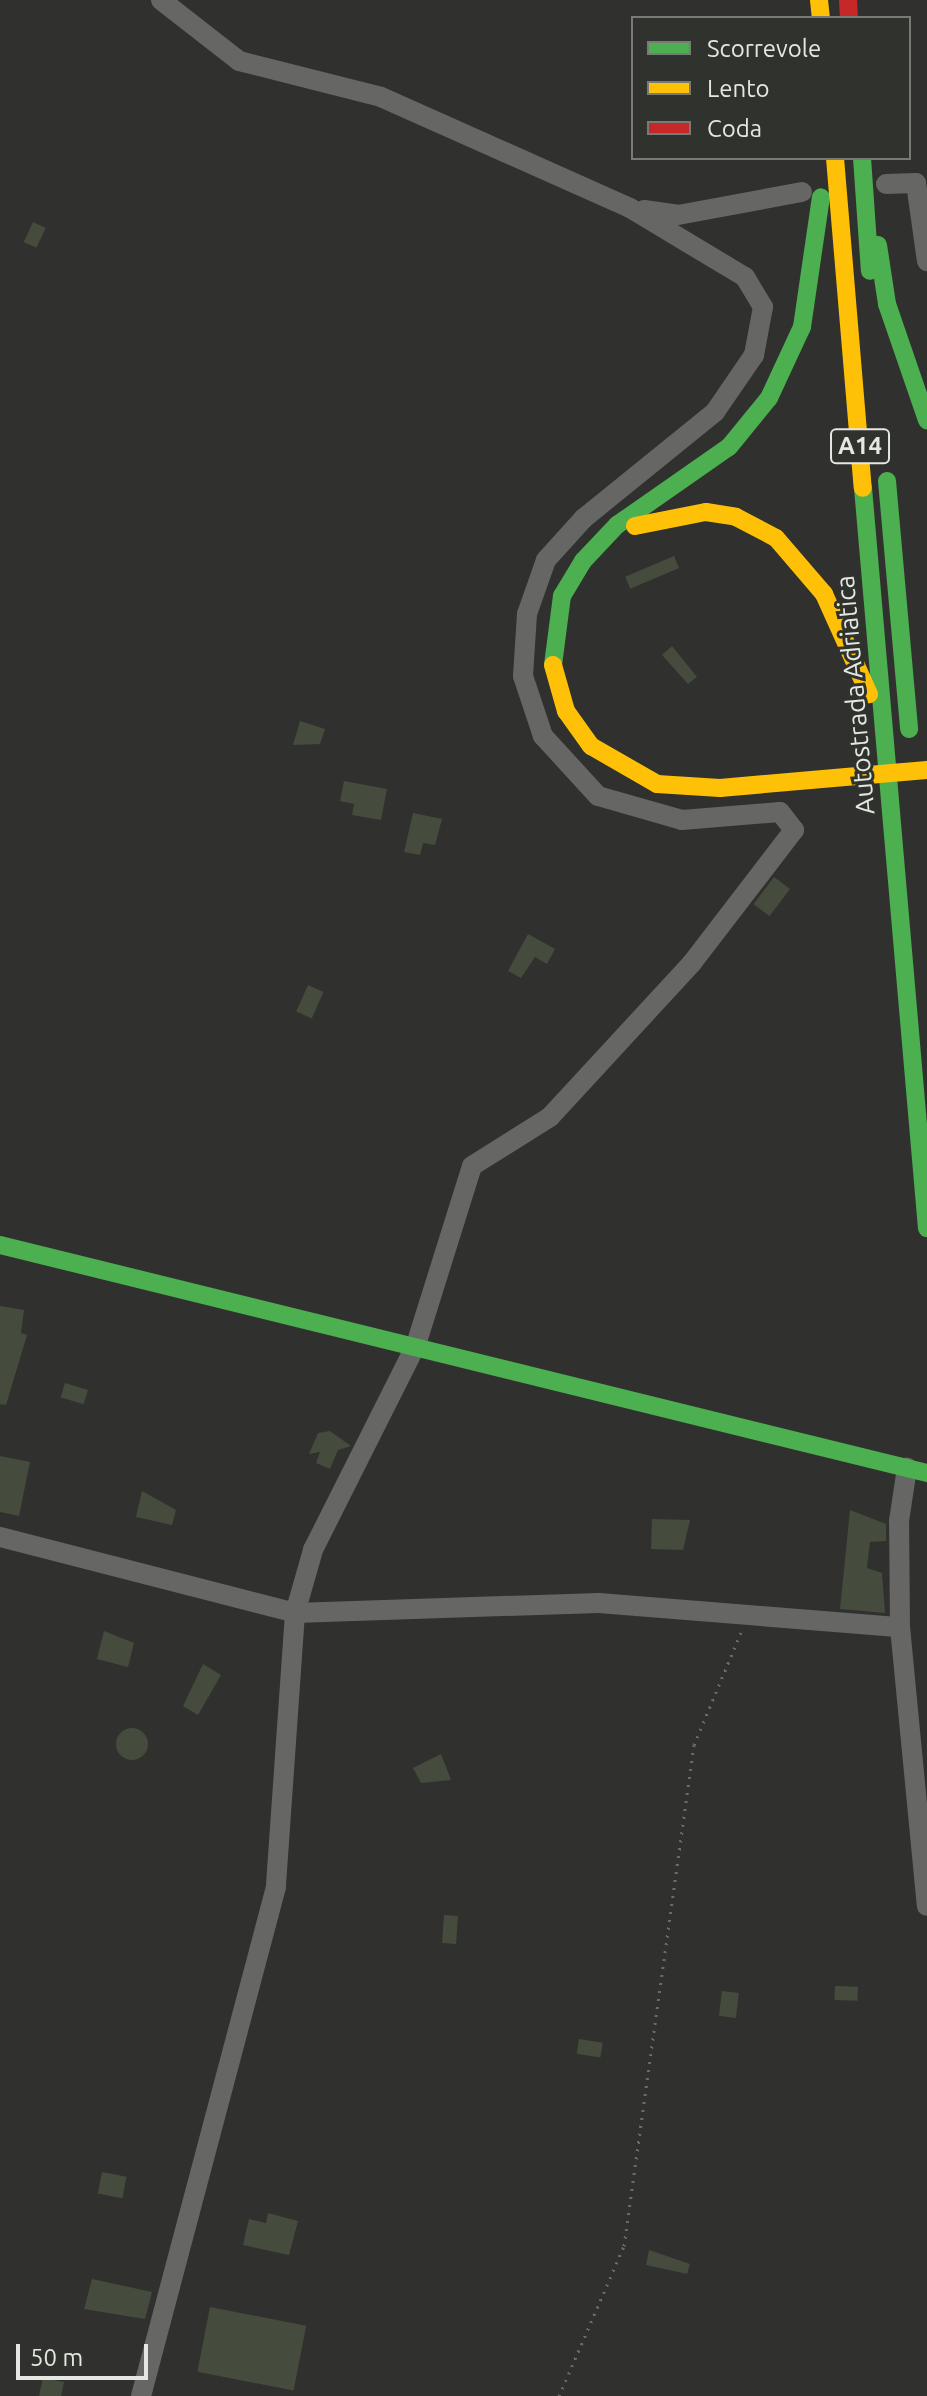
<!DOCTYPE html>
<style>
body{margin:0}
#map{position:relative;width:927px;height:2396px;overflow:hidden;background:#30312e;font-family:Ubuntu,sans-serif}
div>[style]{position:absolute}
[style*='--x']{left:calc(var(--x)*1px);top:calc(var(--y)*1px);width:calc(var(--w)*1px);rotate:calc(var(--a)*1deg)}
.building>*{inset:0;background:#454b3d;transform-origin:0 0}
.round{border-radius:50%}
.path>*{height:3px;margin-top:-1.5px;transform-origin:0;background:repeating-linear-gradient(90deg,#6b6c6a 0 2px,transparent 0 8px)}
.street>*{height:20px;margin:-10px;padding:0 10px;transform-origin:10px;border-radius:10px;background:#666764}
.fast>*{height:18px;margin:-9px;padding:0 9px;transform-origin:9px;border-radius:9px;background:#4caf50}
.slow>*{height:18px;margin:-9px;padding:0 9px;transform-origin:9px;border-radius:9px;background:#ffc107}
.jam>*{height:18px;margin:-9px;padding:0 9px;transform-origin:9px;border-radius:9px;background:#c62828}
span{translate:-50% -50%;white-space:nowrap;text-align:center;line-height:1.15;-webkit-text-stroke:6px #30322d;paint-order:stroke}
.shield-label span{padding:2px 6px;background:#30322d;border:2px solid;border-radius:6px;-webkit-text-stroke-width:0}
.shield-label{font-size:24px;color:#e5e7e3;font-weight:700}
.street-label{font-size:26px;color:#e5e7e3}
.legend{position:absolute;left:631px;top:16px;width:280px;height:144px;box-sizing:border-box;background:#30322d;border:2px solid #787a76;margin:0;padding:10px 14px;list-style:none;font-size:24px;color:#e5e7e3}
.legend li{display:flex;align-items:center;gap:16px;height:40px}
.legend b{width:40px;border:2px solid #787a76}
.scale{position:absolute;left:16px;top:2344px;width:132px;height:36px;box-sizing:border-box;border:4px solid #e5e7e3;border-top:0;padding-left:10px;font-size:24px;line-height:28px;white-space:nowrap;color:#e5e7e3;-webkit-text-stroke:6px #30322d;paint-order:stroke}
</style>
<div id="map">
<div class="building">
<i style="left:33px;top:222px;width:14px;height:22px;rotate:25deg"></i>
<i style="left:674px;top:556px;width:13px;height:53px;rotate:67deg"></i>
<i style="clip-path:polygon(672px 646px,697px 677px,688px 684px,662px 655px)"></i>
<i style="clip-path:polygon(300px 721px,325px 729px,320px 744px,293px 745px)"></i>
<i style="clip-path:polygon(344px 781px,387px 789px,381px 820px,352px 815px,354px 804px,340px 801px)"></i>
<i style="clip-path:polygon(413px 813px,442px 819px,435px 845px,423px 843px,420px 855px,404px 852px)"></i>
<i style="left:774px;top:877px;width:20px;height:34px;rotate:37deg"></i>
<i style="clip-path:polygon(528px 934px,555px 949px,547px 964px,535px 957px,521px 978px,508px 971px)"></i>
<i style="left:308px;top:985px;width:17px;height:29px;rotate:24deg"></i>
<i style="clip-path:polygon(0 1306px,24px 1310px,21px 1333px,27px 1335px,6px 1405px,0 1404px)"></i>
<i style="left:65px;top:1383px;width:24px;height:15px;rotate:17deg"></i>
<i style="clip-path:polygon(330px 1431px,351px 1446px,338px 1450px,330px 1469px,316px 1463px,320px 1452px,309px 1454px,318px 1433px)"></i>
<i style="clip-path:polygon(0 1456px,30px 1462px,19px 1516px,0 1512px)"></i>
<i style="clip-path:polygon(142px 1491px,176px 1510px,172px 1525px,136px 1517px)"></i>
<i style="clip-path:polygon(850px 1510px,886px 1524px,886px 1541px,870px 1542px,867px 1568px,882px 1573px,885px 1613px,840px 1609px)"></i>
<i style="clip-path:polygon(652px 1519px,690px 1520px,683px 1550px,651px 1549px)"></i>
<i style="clip-path:polygon(104px 1631px,134px 1643px,128px 1667px,97px 1659px)"></i>
<i style="clip-path:polygon(203px 1664px,221px 1675px,198px 1715px,183px 1706px)"></i>
<i class="round" style="left:116px;top:1728px;width:32px;height:32px"></i>
<i style="clip-path:polygon(441px 1754px,451px 1780px,421px 1783px,413px 1768px)"></i>
<i style="left:444px;top:1915px;width:14px;height:28px;rotate:4deg"></i>
<i style="left:835px;top:1986px;width:23px;height:14px;rotate:2deg"></i>
<i style="left:722px;top:1991px;width:17px;height:25px;rotate:7deg"></i>
<i style="left:579px;top:2039px;width:24px;height:15px;rotate:9deg"></i>
<i style="left:102px;top:2172px;width:25px;height:22px;rotate:11deg"></i>
<i style="clip-path:polygon(268px 2213px,298px 2221px,289px 2255px,243px 2245px,249px 2219px,266px 2223px)"></i>
<i style="clip-path:polygon(649px 2250px,690px 2264px,687px 2274px,646px 2265px)"></i>
<i style="clip-path:polygon(92px 2279px,152px 2292px,145px 2319px,84px 2309px)"></i>
<i style="left:210px;top:2307px;width:98px;height:66px;rotate:11deg"></i>
<i style="clip-path:polygon(43px 2378px,64px 2382px,61px 2396px,39px 2396px)"></i>
</div>
<div class="path">
<i style="--x:559;--y:2396;--w:163;--a:-66.6"></i>
<i style="--x:624;--y:2246;--w:506;--a:-82.05"></i>
<i style="--x:694;--y:1745;--w:122;--a:-67.4"></i>
</div>
<div class="street">
<i style="--x:161;--y:0;--w:99;--a:38"></i>
<i style="--x:239;--y:61;--w:146;--a:14.2"></i>
<i style="--x:381;--y:97;--w:273;--a:24"></i>
<i style="--x:630;--y:208;--w:134;--a:31"></i>
<i style="--x:745;--y:277;--w:35;--a:59"></i>
<i style="--x:763;--y:307;--w:49;--a:100.6"></i>
<i style="--x:754;--y:355;--w:69;--a:124.4"></i>
<i style="--x:715;--y:412;--w:169;--a:141"></i>
<i style="--x:584;--y:518;--w:57;--a:132.1"></i>
<i style="--x:546;--y:560;--w:57;--a:109.4"></i>
<i style="--x:527;--y:614;--w:62;--a:93.7"></i>
<i style="--x:523;--y:676;--w:63;--a:71.6"></i>
<i style="--x:543;--y:736;--w:81;--a:47.5"></i>
<i style="--x:598;--y:796;--w:87;--a:15.9"></i>
<i style="--x:682;--y:820;--w:98;--a:-4.7"></i>
<i style="--x:780;--y:812;--w:23;--a:52"></i>
<i style="--x:794;--y:830;--w:168;--a:127.5"></i>
<i style="--x:692;--y:963;--w:209;--a:132.7"></i>
<i style="--x:550;--y:1117;--w:92;--a:147.9"></i>
<i style="--x:472;--y:1166;--w:188;--a:107.4"></i>
<i style="--x:416;--y:1345;--w:229;--a:116.7"></i>
<i style="--x:313;--y:1550;--w:66;--a:105.9"></i>
<i style="--x:295;--y:1613;--w:304;--a:-1.9"></i>
<i style="--x:599;--y:1603;--w:302;--a:4.6"></i>
<i style="--x:900;--y:1627;--w:280;--a:84.5"></i>
<i style="--x:886;--y:184;--w:30;--a:-2"></i>
<i style="--x:916;--y:183;--w:79;--a:82"></i>
<i style="--x:644;--y:210;--w:34;--a:8"></i>
<i style="--x:678;--y:215;--w:126;--a:-10.5"></i>
<i style="--x:0;--y:1537;--w:305;--a:14.4"></i>
<i style="--x:295;--y:1613;--w:275;--a:94"></i>
<i style="--x:276;--y:1887;--w:527;--a:104.85"></i>
<i style="--x:900;--y:1627;--w:106;--a:-90.5"></i>
<i style="--x:899;--y:1521;--w:54;--a:-81.4"></i>
</div>
<div class="fast">
<i style="--x:862;--y:158;--w:113;--a:86"></i>
<i style="--x:878;--y:245;--w:60;--a:81.3"></i>
<i style="--x:887;--y:304;--w:123;--a:71"></i>
<i style="--x:887;--y:481;--w:249;--a:84.9"></i>
<i style="--x:863;--y:488;--w:743;--a:85.06"></i>
<i style="--x:553;--y:665;--w:70;--a:-82.6"></i>
<i style="--x:562;--y:596;--w:41;--a:-59"></i>
<i style="--x:583;--y:561;--w:50;--a:-46.6"></i>
<i style="--x:617;--y:525;--w:136;--a:-34.9"></i>
<i style="--x:729;--y:447;--w:63;--a:-50.8"></i>
<i style="--x:769;--y:398;--w:78;--a:-65.1"></i>
<i style="--x:802;--y:327;--w:131;--a:-81.7"></i>
<i style="--x:0;--y:1245;--w:955;--a:13.82"></i>
</div>
<div class="slow">
<i style="--x:819;--y:0;--w:18;--a:84"></i>
<i style="--x:835;--y:158;--w:331;--a:85.2"></i>
<i style="--x:635;--y:526;--w:72;--a:-11.2"></i>
<i style="--x:706;--y:512;--w:30;--a:9"></i>
<i style="--x:736;--y:517;--w:45;--a:27.7"></i>
<i style="--x:776;--y:538;--w:74;--a:49.4"></i>
<i style="--x:824;--y:594;--w:110;--a:65.8"></i>
<i style="--x:553;--y:665;--w:48;--a:74.2"></i>
<i style="--x:566;--y:711;--w:43;--a:54.5"></i>
<i style="--x:591;--y:746;--w:76;--a:29.9"></i>
<i style="--x:657;--y:784;--w:63;--a:3.6"></i>
<i style="--x:720;--y:788;--w:208;--a:-5"></i>
</div>
<div class="jam">
<i style="--x:848;--y:0;--w:18;--a:87"></i>
</div>
<div class="shield-label">
<span style="left:860px;top:446px">A14</span>
</div>
<div class="street-label">
<span style="left:855px;top:695px;rotate:-95deg">Autostrada Adriatica</span>
</div>
<ul class="legend">
<li><b style="height:10px;background:#4caf50"></b>Scorrevole</li>
<li><b style="height:10px;background:#ffc107"></b>Lento</li>
<li><b style="height:10px;background:#c62828"></b>Coda</li>
</ul>
<div class="scale">50 m</div>
</div>
